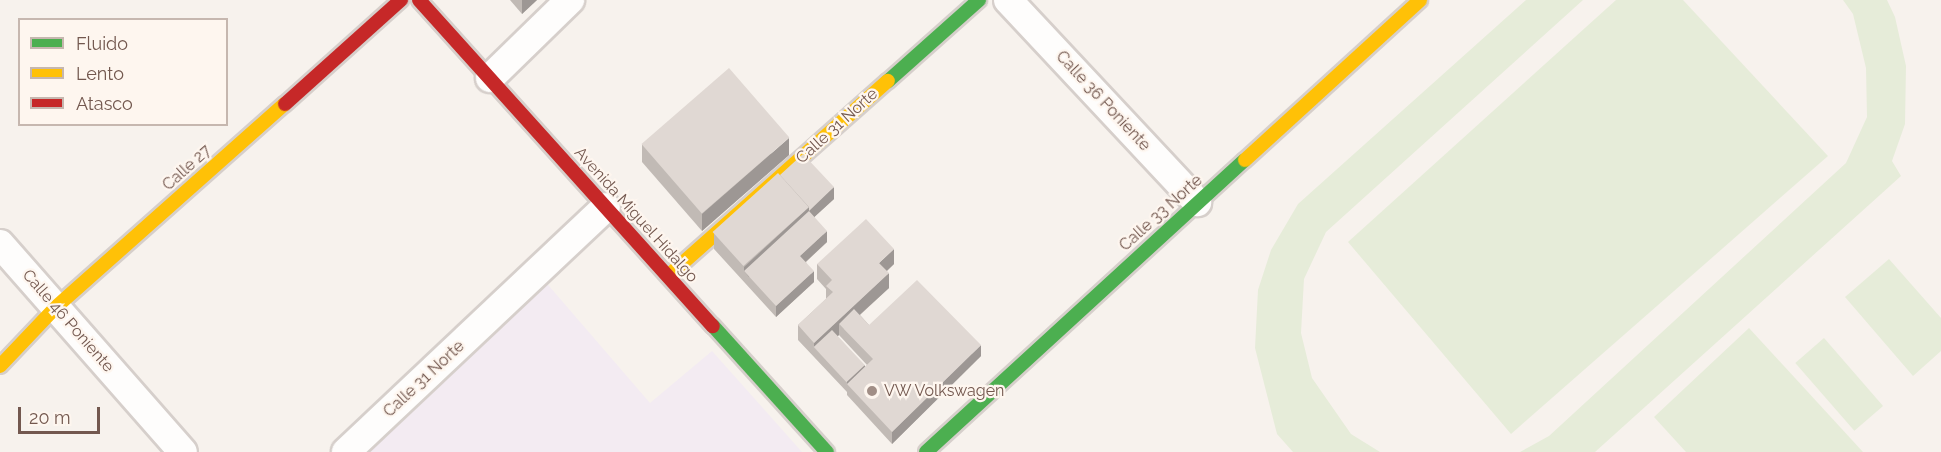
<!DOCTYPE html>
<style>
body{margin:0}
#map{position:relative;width:1941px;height:452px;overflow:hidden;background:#f7f2ed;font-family:Raleway,sans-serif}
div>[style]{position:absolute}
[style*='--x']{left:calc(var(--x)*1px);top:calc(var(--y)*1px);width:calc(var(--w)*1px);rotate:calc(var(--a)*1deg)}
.education>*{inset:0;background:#f3ebf2}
.green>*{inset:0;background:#e6ecd9;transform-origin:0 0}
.roads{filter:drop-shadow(2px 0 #d6cfcb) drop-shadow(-2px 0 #d6cfcb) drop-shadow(0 2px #d6cfcb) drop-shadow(0 -2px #d6cfcb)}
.street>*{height:28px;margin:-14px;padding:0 14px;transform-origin:14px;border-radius:14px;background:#fefdfc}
.fast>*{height:14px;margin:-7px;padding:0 7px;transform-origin:7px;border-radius:7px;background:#4caf50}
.slow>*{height:14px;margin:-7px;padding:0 7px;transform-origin:7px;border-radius:7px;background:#ffc107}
.jam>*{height:14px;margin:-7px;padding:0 7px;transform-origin:7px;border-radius:7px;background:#c62828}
.wall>*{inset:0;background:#c1bab5}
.shaded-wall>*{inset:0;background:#9d9794}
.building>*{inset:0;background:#e0d8d3;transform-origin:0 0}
.dots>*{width:16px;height:16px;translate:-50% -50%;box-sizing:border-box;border:3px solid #fef6ef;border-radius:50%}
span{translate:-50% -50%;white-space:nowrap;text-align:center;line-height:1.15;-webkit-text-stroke:4.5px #fef6ef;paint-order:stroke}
.street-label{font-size:16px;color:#73584f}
.poi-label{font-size:16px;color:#73584f}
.left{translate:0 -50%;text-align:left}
.legend{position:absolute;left:18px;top:18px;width:210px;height:108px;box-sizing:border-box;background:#fef6ef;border:2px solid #c6b7af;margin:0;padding:8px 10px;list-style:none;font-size:18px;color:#73584f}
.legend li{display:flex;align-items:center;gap:12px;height:30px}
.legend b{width:30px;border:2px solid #c6b7af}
.scale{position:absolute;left:18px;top:407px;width:82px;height:27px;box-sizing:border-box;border:3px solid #73584f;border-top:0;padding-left:8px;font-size:18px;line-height:21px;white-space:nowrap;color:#73584f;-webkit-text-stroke:4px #fef6ef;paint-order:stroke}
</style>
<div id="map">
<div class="education">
<i style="clip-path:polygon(543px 279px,650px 403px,712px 351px,802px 452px,357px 452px)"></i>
</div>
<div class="green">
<i style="clip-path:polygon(1526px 0,1583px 0,1326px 232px,1304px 279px,1301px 333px,1312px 378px,1351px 434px,1380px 452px,1293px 452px,1277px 434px,1255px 348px,1258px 290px,1271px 250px,1298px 204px)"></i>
<i style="clip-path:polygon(1616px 0,1683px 0,1828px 156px,1511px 434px,1348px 242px)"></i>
<i style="clip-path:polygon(1843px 0,1887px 0,1895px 17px,1906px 66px,1905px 124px,1892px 161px,1901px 176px,1595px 452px,1520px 452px,1549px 436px,1846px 163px,1867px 117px,1866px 68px,1853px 14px)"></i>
<i style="clip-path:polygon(1889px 259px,1941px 318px,1941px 351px,1913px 376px,1845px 297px)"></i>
<i style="clip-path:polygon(1749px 328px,1863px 452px,1686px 452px,1654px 417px)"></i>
<i style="left:1824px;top:338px;width:90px;height:38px;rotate:49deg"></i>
</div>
<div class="roads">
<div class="street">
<i style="--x:1008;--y:0;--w:277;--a:46.9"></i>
<i style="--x:490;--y:78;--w:112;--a:-44.3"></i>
<i style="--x:0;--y:244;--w:277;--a:48.7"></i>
<i style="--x:346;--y:452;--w:357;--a:-43.3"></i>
</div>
<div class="fast">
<i style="--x:888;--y:81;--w:122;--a:-41.7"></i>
<i style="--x:713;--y:326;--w:170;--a:47.9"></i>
<i style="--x:926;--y:452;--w:432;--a:-42.5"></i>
</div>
<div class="slow">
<i style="--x:1245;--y:160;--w:237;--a:-42.4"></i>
<i style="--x:668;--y:276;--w:294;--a:-41.6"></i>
<i style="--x:0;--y:366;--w:81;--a:-46.5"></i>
<i style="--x:56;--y:307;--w:306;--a:-41.6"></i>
</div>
<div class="jam">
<i style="--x:419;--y:0;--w:439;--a:48"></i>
<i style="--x:285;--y:104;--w:156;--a:-41.9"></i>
</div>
</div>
<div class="wall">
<i style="clip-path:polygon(510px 0,537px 0,522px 14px)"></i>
<i style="clip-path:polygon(642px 144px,789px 155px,702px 231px,642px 162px)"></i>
<i style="clip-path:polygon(780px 175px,834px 199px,814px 217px,827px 242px,806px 262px,814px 282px,776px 317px,714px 249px,714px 234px)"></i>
<i style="clip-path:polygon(evenodd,817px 264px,894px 264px,887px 271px,889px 288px,860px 315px,869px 325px,981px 356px,892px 444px,847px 395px,847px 392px,798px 340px,798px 325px,826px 299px,826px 289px,817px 279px,817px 264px,839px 335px,867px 365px,865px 367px,837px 336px,839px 335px)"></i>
</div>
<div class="shaded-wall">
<i style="clip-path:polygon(522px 0,537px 0,522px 14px)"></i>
<i style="clip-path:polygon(789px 138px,789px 155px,702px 231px,702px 214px)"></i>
<i style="clip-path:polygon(834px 187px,834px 199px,749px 277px,744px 271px,744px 267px,809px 207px)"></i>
<i style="clip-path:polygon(827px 231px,827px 242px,800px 267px,800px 256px)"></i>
<i style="clip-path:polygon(894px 249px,894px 264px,879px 278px,879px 263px)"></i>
<i style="clip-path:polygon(814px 271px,814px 282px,776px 317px,776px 306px)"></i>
<i style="clip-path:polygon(889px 273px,889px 288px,844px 329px,839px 324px,839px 335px,820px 353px,814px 347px,814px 358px,814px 343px)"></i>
<i style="clip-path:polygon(981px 345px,981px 356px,892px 444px,892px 432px)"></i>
<i style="clip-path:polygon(865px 365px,865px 376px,847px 384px,847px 381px)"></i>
</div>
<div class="building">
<i style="left:729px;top:68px;width:92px;height:116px;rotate:49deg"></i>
<i style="clip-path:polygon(803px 154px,834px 187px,809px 211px,809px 207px,780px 175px)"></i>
<i style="left:778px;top:173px;width:46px;height:88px;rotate:48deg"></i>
<i style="clip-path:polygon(809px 211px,827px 231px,800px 256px,814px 271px,776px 306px,744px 271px)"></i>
<i style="clip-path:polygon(866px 219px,894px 249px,879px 263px,889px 273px,814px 343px,798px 325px,833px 292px,826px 286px,832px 280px,817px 264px)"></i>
<i style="clip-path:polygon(917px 280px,981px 345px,892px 432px,847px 384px,873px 359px,839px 324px,854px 309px,869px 325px)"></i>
<i style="left:832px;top:330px;width:48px;height:25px;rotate:47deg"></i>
</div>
<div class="dots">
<i style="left:872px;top:391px;background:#a18e86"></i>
</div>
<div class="street-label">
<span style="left:1103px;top:101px;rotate:47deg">Calle 36 Poniente</span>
<span style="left:837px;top:126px;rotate:-42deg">Calle 31 Norte</span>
<span style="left:187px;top:168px;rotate:-42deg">Calle 27</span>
<span style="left:1161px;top:213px;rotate:-42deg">Calle 33 Norte</span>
<span style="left:636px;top:215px;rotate:48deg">Avenida Miguel Hidalgo</span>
<span style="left:68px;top:321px;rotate:49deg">Calle 46 Poniente</span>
<span style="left:424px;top:379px;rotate:-43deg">Calle 31 Norte</span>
</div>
<div class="poi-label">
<span class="left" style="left:884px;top:391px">VW Volkswagen</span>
</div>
<ul class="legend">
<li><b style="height:8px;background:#4caf50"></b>Fluido</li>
<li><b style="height:8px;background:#ffc107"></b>Lento</li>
<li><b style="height:8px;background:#c62828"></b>Atasco</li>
</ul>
<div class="scale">20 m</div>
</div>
